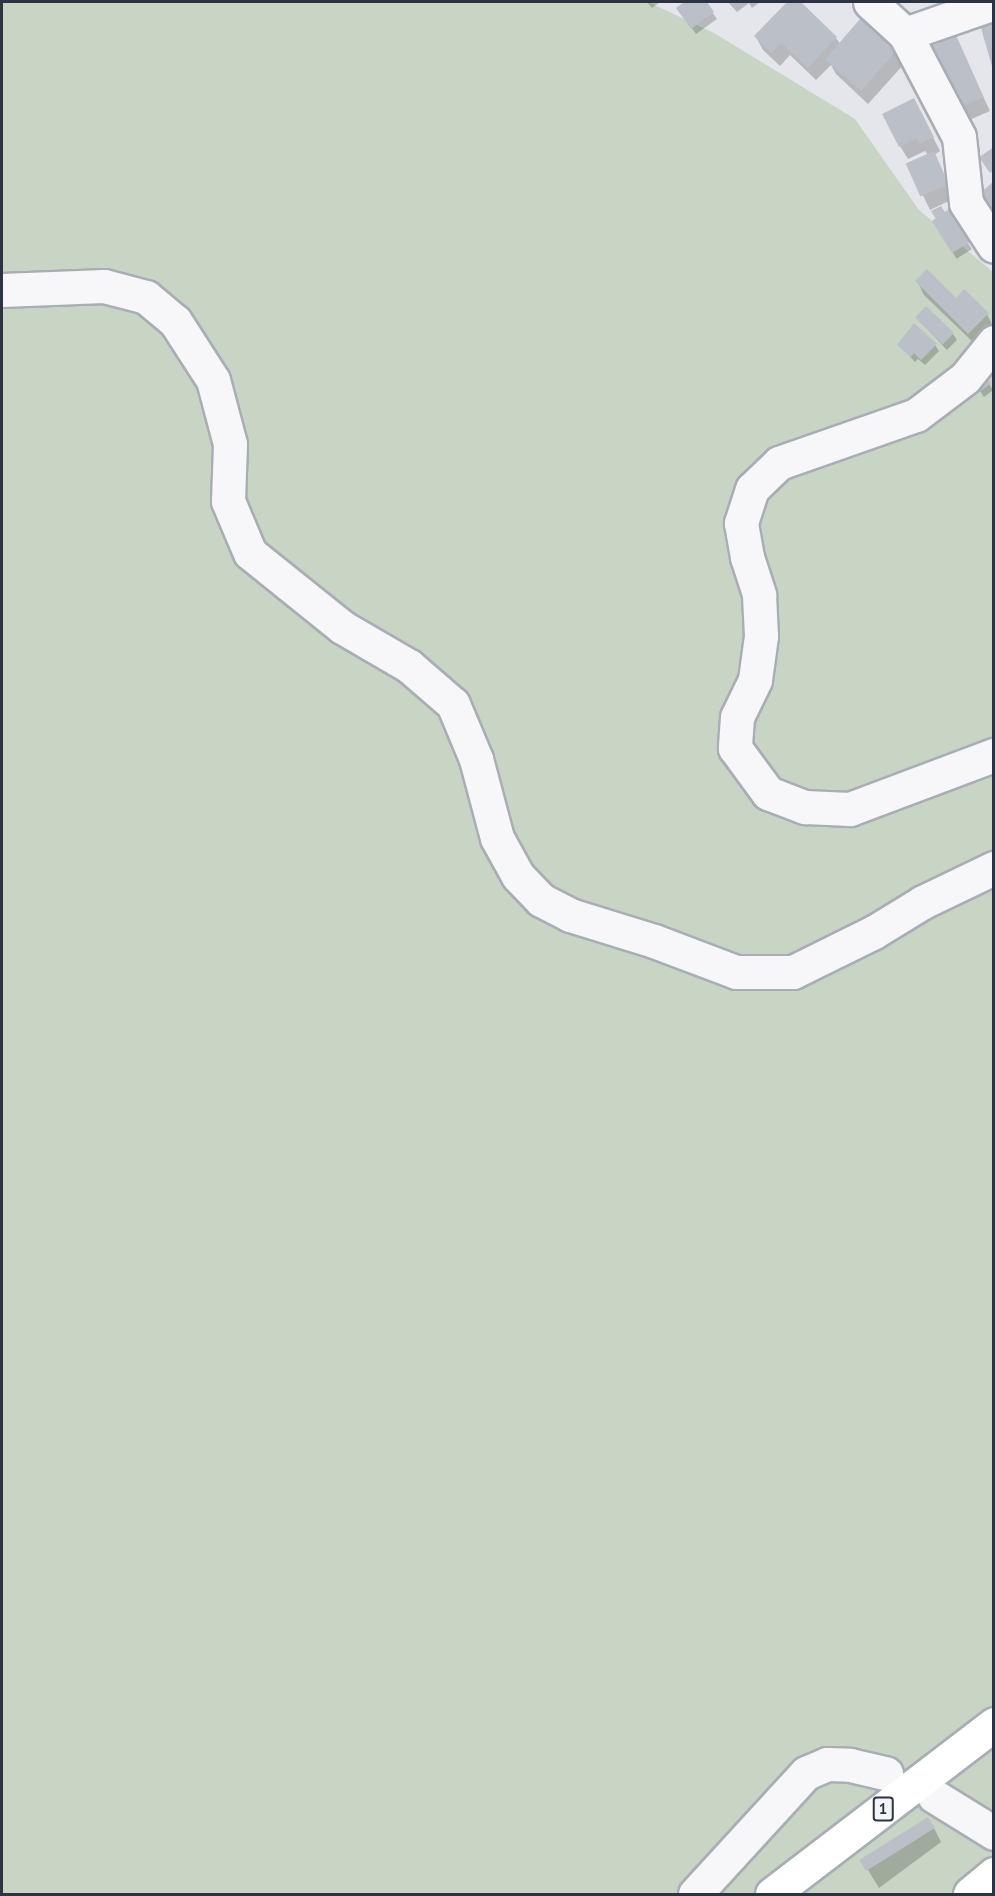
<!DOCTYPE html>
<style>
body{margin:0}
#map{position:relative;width:995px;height:1896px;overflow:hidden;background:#e4e6eb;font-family:"PT Sans",sans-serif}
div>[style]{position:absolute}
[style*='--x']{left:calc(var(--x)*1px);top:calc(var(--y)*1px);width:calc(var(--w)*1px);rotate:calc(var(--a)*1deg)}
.green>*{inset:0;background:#c8d5c5}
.shadow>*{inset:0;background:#0003;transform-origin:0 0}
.building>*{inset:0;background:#bbbfc8;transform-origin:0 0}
.roads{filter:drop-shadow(2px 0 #a9adb5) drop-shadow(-2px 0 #a9adb5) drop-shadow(0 2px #a9adb5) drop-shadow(0 -2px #a9adb5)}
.minor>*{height:33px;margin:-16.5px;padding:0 16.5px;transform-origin:16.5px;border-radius:16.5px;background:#f7f7f9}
.highway>*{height:33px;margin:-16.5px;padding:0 16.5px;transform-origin:16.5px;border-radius:16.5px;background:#fff}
span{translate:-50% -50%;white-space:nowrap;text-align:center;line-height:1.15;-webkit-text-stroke:5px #f4f5f8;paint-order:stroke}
.shield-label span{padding:2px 4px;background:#f4f5f8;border:2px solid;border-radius:4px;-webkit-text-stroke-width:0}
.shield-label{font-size:15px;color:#2c3343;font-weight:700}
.frame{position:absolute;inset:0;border:3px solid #2c3343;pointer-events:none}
</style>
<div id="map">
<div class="green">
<i style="clip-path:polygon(2px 2px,648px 2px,714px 33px,855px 119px,919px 210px,993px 272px,993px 1894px,2px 1894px)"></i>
</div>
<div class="shadow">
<i style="clip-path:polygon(647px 2px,660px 2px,652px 8px)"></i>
<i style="clip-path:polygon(687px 2px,705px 2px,717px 19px,696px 34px,678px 8px)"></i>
<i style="clip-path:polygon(728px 2px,760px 2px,752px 8px,749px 3px,737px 12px)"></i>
<i style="clip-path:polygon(789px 2px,798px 2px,836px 38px,841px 45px,896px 50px,904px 64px,868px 104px,836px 74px,831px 65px,816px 80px,790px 55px,780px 66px,763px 50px,756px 37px)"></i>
<i style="clip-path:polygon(955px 37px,990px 111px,967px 121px,959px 108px)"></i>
<i style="clip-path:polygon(921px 113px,940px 151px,934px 155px,955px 198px,930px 210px,908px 164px,928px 155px,925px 151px,908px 159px,900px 146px)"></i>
<i style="left:948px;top:211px;width:45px;height:18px;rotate:58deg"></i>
<i style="clip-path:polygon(917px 281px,987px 314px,994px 329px,977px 346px,924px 295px)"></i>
<i style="clip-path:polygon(917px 318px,953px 334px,957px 340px,947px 350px)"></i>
<i style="clip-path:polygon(899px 345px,935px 345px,939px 351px,925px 365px,918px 359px,915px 362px)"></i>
<i style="clip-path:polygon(994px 354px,994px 379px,984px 363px)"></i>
<i style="clip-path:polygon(975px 384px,989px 384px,993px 390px,984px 397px)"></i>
<i style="clip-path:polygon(934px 1828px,941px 1842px,879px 1888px,865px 1865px)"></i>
</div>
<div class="building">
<i style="clip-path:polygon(684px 2px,707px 2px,714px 12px,691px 29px,676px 8px)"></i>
<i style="clip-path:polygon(787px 2px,801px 2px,837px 37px,808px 68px,781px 43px,771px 53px,754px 36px)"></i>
<i style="clip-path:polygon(994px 17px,994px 70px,993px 70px,979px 21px)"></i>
<i style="left:861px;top:18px;width:48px;height:55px;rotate:41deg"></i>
<i style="left:956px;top:35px;width:68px;height:28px;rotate:66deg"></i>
<i style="clip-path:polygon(914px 98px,934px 137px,920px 144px,917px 138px,899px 147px,882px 114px)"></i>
<i style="clip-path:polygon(994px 147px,994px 170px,990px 173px,979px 157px)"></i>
<i style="left:934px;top:151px;width:36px;height:31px;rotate:66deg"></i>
<i style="clip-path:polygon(994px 181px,994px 223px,977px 196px)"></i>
<i style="clip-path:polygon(941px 206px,945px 212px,949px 209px,970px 242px,952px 253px,932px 221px,936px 219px,931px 211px)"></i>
<i style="clip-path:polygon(927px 269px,956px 298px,964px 289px,989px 313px,968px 334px,915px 281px)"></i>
<i style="left:926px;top:306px;width:39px;height:16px;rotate:44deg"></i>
<i style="clip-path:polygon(914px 323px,937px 344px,921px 360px,914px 353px,911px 357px,897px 345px)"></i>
<i style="left:980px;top:369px;width:18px;height:14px;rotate:52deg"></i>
<i style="left:928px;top:1817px;width:13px;height:81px;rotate:58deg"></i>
</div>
<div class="roads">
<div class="minor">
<i style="--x:870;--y:2;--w:47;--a:42.4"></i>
<i style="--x:905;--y:34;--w:116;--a:62.3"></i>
<i style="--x:959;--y:137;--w:66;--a:83.9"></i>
<i style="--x:966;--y:203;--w:51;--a:56.9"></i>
<i style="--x:905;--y:34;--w:94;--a:-19.2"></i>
<i style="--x:2;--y:290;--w:102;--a:-2.2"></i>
<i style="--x:104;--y:286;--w:43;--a:14.7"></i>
<i style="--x:146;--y:297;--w:38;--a:40"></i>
<i style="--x:175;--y:321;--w:70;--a:57.2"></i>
<i style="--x:213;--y:380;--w:66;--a:75.1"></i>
<i style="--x:230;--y:444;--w:57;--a:92"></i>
<i style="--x:228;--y:501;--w:56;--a:67.1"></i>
<i style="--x:250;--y:553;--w:118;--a:38.8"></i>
<i style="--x:342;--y:627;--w:78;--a:30.2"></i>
<i style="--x:409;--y:666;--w:58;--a:40.8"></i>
<i style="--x:453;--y:704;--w:60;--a:67.3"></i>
<i style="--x:476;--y:759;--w:82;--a:75.1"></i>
<i style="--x:497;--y:838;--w:43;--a:61.1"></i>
<i style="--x:518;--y:876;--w:33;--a:46"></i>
<i style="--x:541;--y:900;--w:33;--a:27"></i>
<i style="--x:570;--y:915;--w:88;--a:17.2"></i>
<i style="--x:654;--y:941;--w:88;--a:20.7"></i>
<i style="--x:736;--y:972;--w:57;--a:0"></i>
<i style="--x:793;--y:972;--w:90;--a:-26.3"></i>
<i style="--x:874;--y:932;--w:57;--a:-31.5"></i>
<i style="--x:923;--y:902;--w:79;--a:-25.6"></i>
<i style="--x:994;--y:342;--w:46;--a:128.9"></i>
<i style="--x:965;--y:378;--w:61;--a:142.9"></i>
<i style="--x:916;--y:415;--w:145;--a:160.7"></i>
<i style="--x:779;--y:463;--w:37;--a:136"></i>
<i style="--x:752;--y:489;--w:36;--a:108"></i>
<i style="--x:741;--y:523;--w:35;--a:80"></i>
<i style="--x:747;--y:557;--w:40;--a:72"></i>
<i style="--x:759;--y:595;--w:41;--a:87.2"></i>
<i style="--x:761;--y:636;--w:44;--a:97.8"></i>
<i style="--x:755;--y:680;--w:41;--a:115.9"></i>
<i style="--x:737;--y:717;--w:31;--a:94"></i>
<i style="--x:735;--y:748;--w:56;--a:53.7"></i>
<i style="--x:768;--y:793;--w:40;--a:21"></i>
<i style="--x:805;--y:807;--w:45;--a:2.5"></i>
<i style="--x:850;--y:809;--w:154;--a:-20.6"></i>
<i style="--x:934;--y:1796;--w:70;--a:31.7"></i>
<i style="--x:695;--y:1894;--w:164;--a:-47.5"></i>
<i style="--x:806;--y:1773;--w:23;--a:-23"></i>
<i style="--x:827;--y:1764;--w:23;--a:2"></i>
<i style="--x:850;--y:1765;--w:37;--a:13"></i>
</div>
<div class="highway">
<i style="--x:772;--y:1894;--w:280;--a:-37.4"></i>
<i style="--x:970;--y:1894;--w:31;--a:-40"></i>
</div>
</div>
<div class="shield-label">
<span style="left:883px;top:1809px">1</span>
</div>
<div class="frame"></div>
</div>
